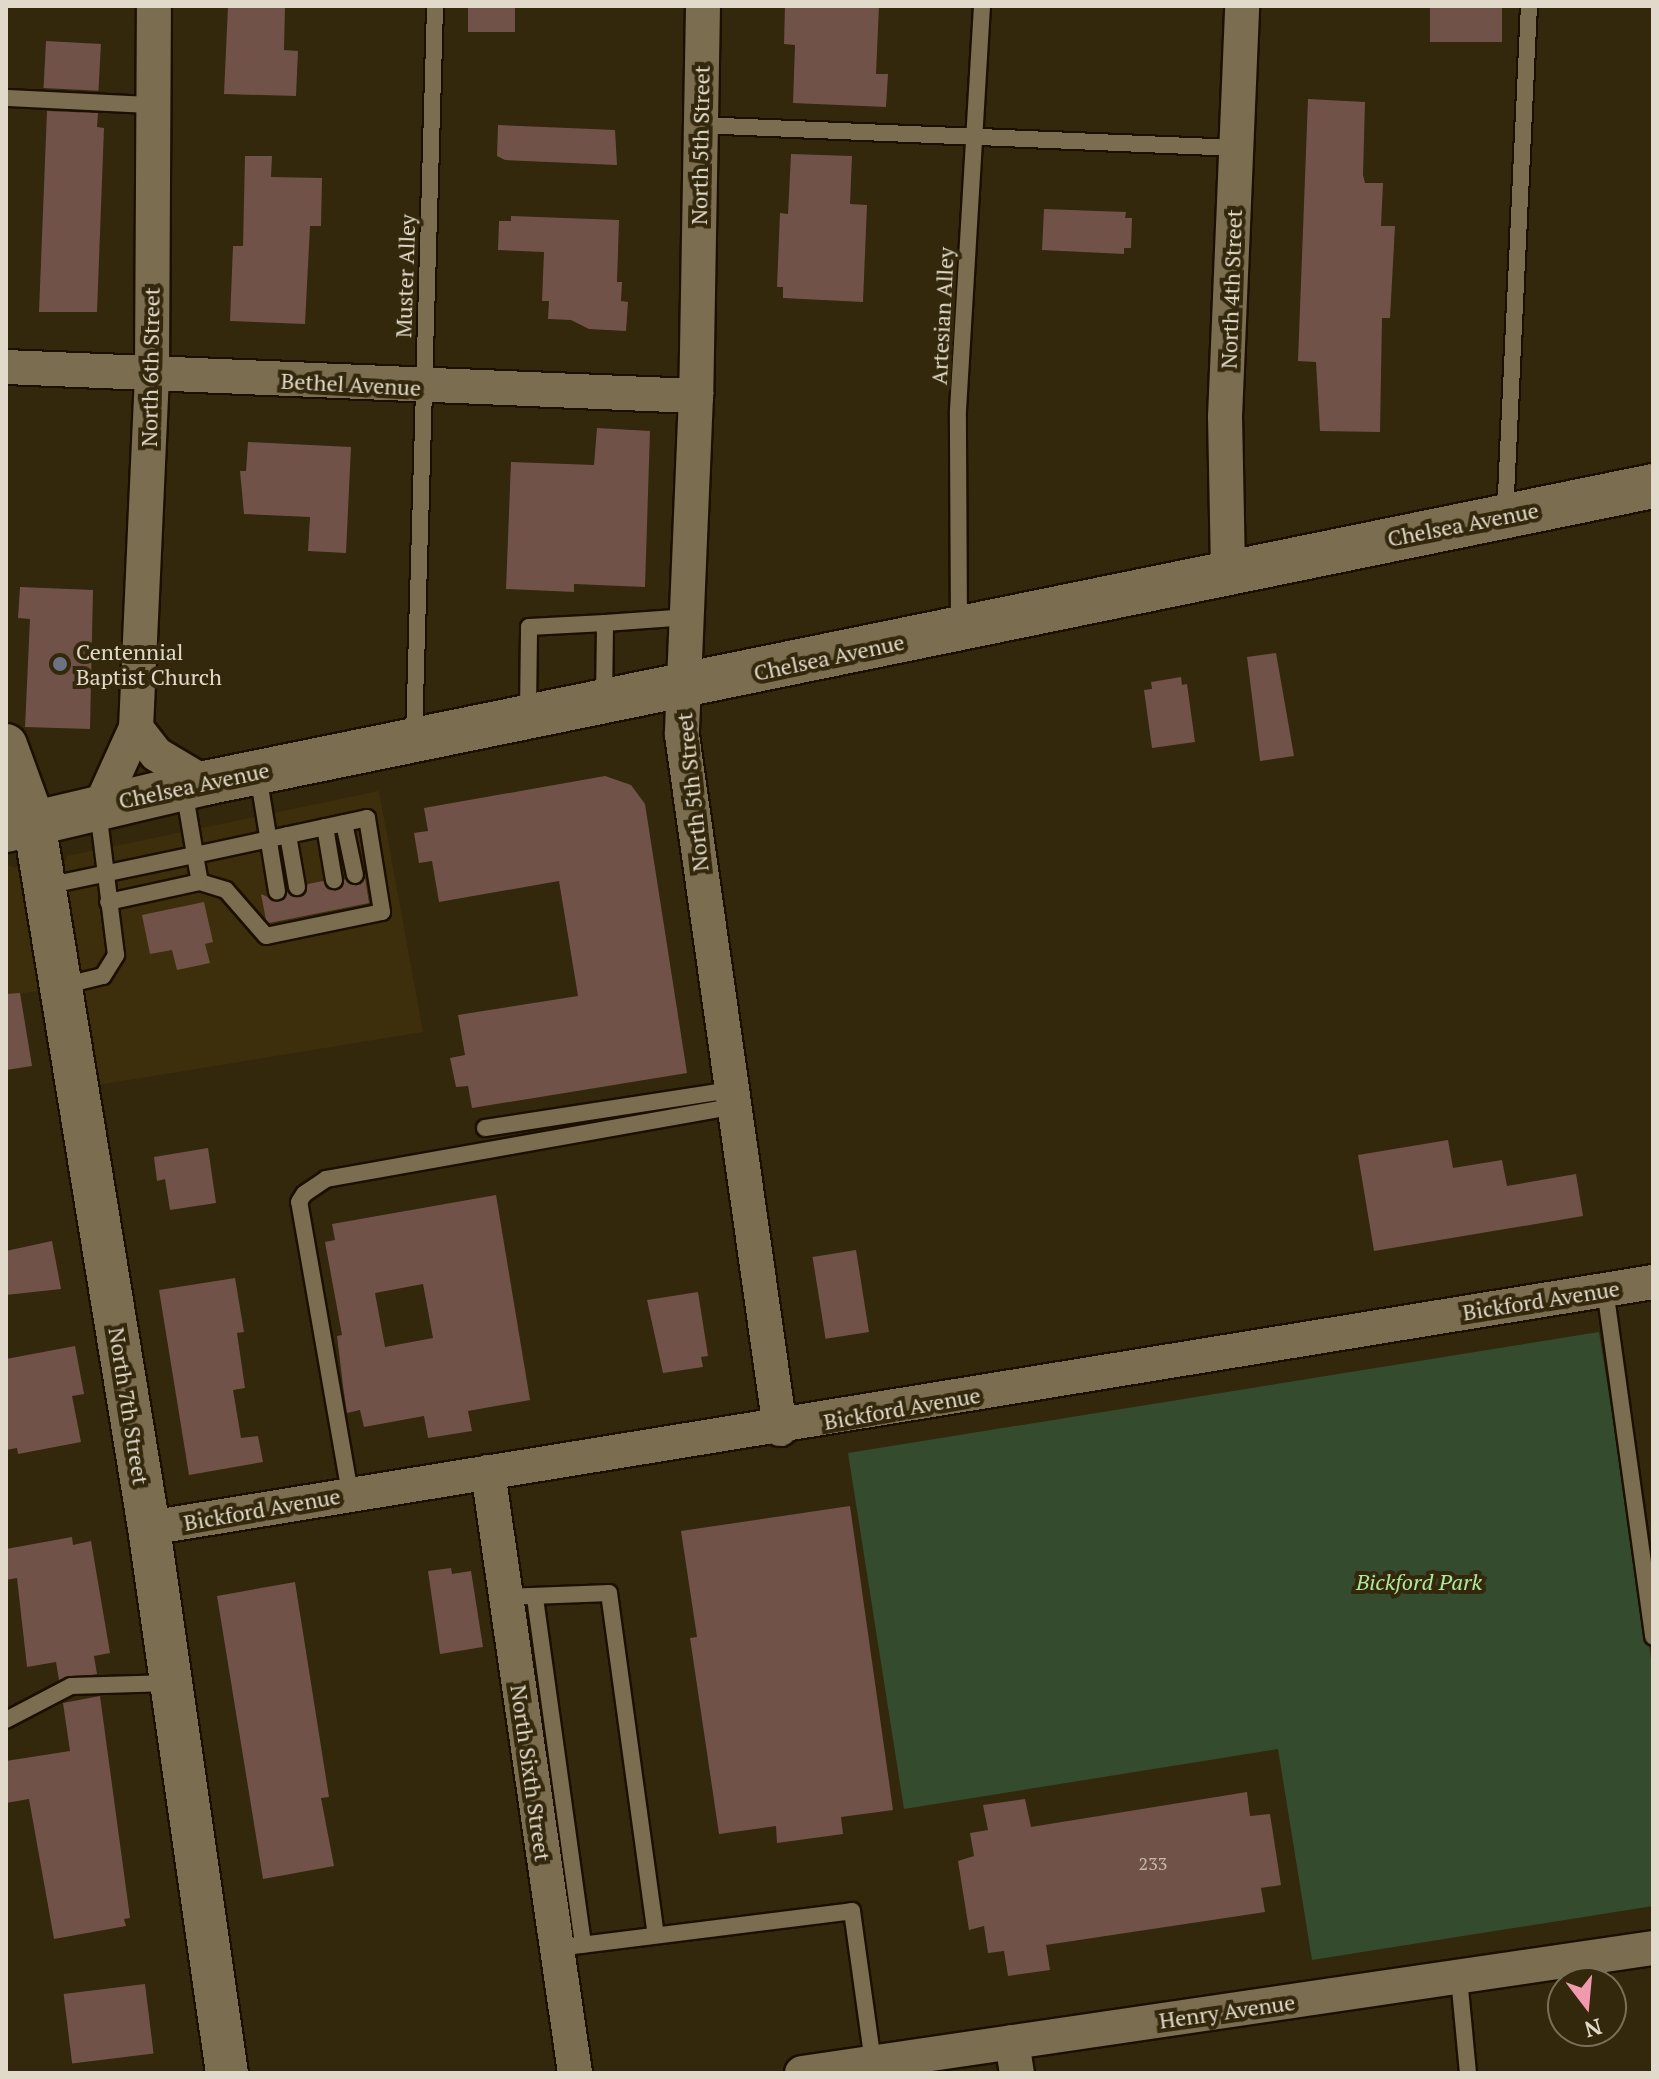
<!DOCTYPE html>
<style>
body{margin:0}
#map{position:relative;width:1659px;height:2079px;overflow:hidden;background:#33270c;font-family:"PT Serif",serif}
div>[style]{position:absolute}
[style*='--x']{left:calc(var(--x)*1px);top:calc(var(--y)*1px);width:calc(var(--w)*1px);rotate:calc(var(--a)*1deg)}
.built>*{inset:0;background:#3e2f0c}
.green>*{inset:0;background:#354b2d}
.building>*{inset:0;background:#715248;transform-origin:0 0}
.roads{filter:drop-shadow(2px 0 #1b0f00) drop-shadow(-2px 0 #1b0f00) drop-shadow(0 2px #1b0f00) drop-shadow(0 -2px #1b0f00)}
.service>*{height:16px;margin:-8px;padding:0 8px;transform-origin:8px;border-radius:8px;background:#7b6d50}
.minor>*{height:34px;margin:-17px;padding:0 17px;transform-origin:17px;border-radius:17px;background:#7b6d50}
.tertiary>*{height:42px;margin:-21px;padding:0 21px;transform-origin:21px;border-radius:21px;background:#7b6d50}
.secondary>*{height:44px;margin:-22px;padding:0 22px;transform-origin:22px;border-radius:22px;background:#7b6d50}
.dots>*{width:22px;height:22px;translate:-50% -50%;box-sizing:border-box;border:4px solid #33270c;border-radius:50%}
span{translate:-50% -50%;white-space:nowrap;text-align:center;line-height:1.15;-webkit-text-stroke:8px #33270c;paint-order:stroke}
.number-label{font-size:18px;color:#c5b8aa}
.number-label span{-webkit-text-stroke-width:0}
.street-label{font-size:22px;color:#e1daca}
.poi-label{font-size:22px;color:#e1daca}
.left{translate:0 -50%;text-align:left}
.park-label{font-size:22px;color:#aee89c;font-style:italic}
.frame{position:absolute;inset:0;border:8px solid #e1daca;pointer-events:none}
.north{position:absolute;left:1547px;top:1967px;width:80px;height:80px;box-sizing:border-box;background:#33270c;border:2px solid #796f58;border-radius:50%;rotate:164deg;font-size:22px;font-weight:700;line-height:32px;text-align:center;color:#e1daca}
.north::after{content:'';display:block;margin:auto;width:28px;height:36px;background:#f29aad;clip-path:polygon(50% 0,100% 100%,50% 72%,0 100%)}
</style>
<div id="map">
<div class="built">
<i style="clip-path:polygon(379px 791px,423px 1032px,98px 1085px,64px 866px,67px 856px)"></i>
<i style="clip-path:polygon(6px 865px,21px 869px,48px 989px,6px 996px)"></i>
</div>
<div class="green">
<i style="clip-path:polygon(1599px 1332px,1653px 1671px,1653px 1906px,1312px 1960px,1278px 1749px,904px 1809px,848px 1453px)"></i>
</div>
<div class="building">
<i style="clip-path:polygon(228px 6px,285px 6px,284px 50px,298px 51px,296px 96px,224px 94px)"></i>
<i style="left:468px;top:6px;width:47px;height:26px"></i>
<i style="clip-path:polygon(785px 6px,879px 6px,876px 74px,888px 74px,886px 107px,793px 103px,795px 45px,784px 44px)"></i>
<i style="left:1430px;top:6px;width:72px;height:36px"></i>
<i style="left:46px;top:41px;width:55px;height:47px;rotate:3deg"></i>
<i style="clip-path:polygon(1308px 99px,1365px 102px,1363px 175px,1365px 183px,1383px 183px,1381px 226px,1395px 226px,1390px 318px,1382px 318px,1380px 432px,1320px 431px,1316px 362px,1298px 361px)"></i>
<i style="clip-path:polygon(47px 111px,98px 113px,97px 127px,104px 128px,97px 312px,39px 312px)"></i>
<i style="clip-path:polygon(498px 125px,615px 130px,617px 165px,505px 160px,497px 156px)"></i>
<i style="clip-path:polygon(791px 154px,852px 156px,850px 204px,867px 205px,863px 302px,783px 298px,783px 287px,777px 287px,780px 213px,788px 214px)"></i>
<i style="clip-path:polygon(245px 156px,272px 156px,271px 177px,322px 178px,321px 226px,310px 226px,305px 324px,230px 321px,233px 246px,243px 246px)"></i>
<i style="clip-path:polygon(1044px 209px,1126px 212px,1125px 218px,1132px 218px,1131px 248px,1124px 248px,1124px 254px,1042px 250px)"></i>
<i style="clip-path:polygon(511px 216px,619px 220px,617px 282px,622px 282px,621px 301px,628px 302px,626px 331px,589px 329px,571px 320px,548px 319px,549px 301px,542px 301px,544px 252px,498px 250px,499px 221px,511px 221px)"></i>
<i style="clip-path:polygon(597px 428px,650px 431px,645px 587px,574px 584px,574px 592px,506px 589px,511px 462px,594px 465px)"></i>
<i style="clip-path:polygon(248px 442px,351px 447px,346px 553px,308px 551px,310px 517px,244px 514px,240px 471px,246px 471px)"></i>
<i style="clip-path:polygon(20px 587px,93px 590px,90px 729px,25px 727px,30px 619px,18px 618px)"></i>
<i style="clip-path:polygon(1276px 653px,1294px 756px,1260px 761px,1247px 657px)"></i>
<i style="clip-path:polygon(1181px 677px,1182px 685px,1187px 684px,1195px 742px,1152px 748px,1144px 690px,1152px 689px,1151px 682px)"></i>
<i style="clip-path:polygon(605px 776px,631px 785px,645px 804px,687px 1073px,472px 1108px,468px 1086px,456px 1087px,450px 1058px,465px 1055px,458px 1015px,578px 996px,559px 881px,439px 902px,432px 861px,419px 863px,414px 833px,428px 831px,424px 808px)"></i>
<i style="clip-path:polygon(365px 878px,369px 903px,269px 923px,266px 920px,261px 894px,278px 902px,288px 892px,303px 896px,308px 884px,323px 881px,335px 891px,345px 879px,356px 886px)"></i>
<i style="clip-path:polygon(204px 902px,213px 942px,205px 944px,210px 963px,177px 970px,172px 950px,150px 954px,142px 915px)"></i>
<i style="clip-path:polygon(20px 993px,32px 1066px,6px 1070px,6px 994px)"></i>
<i style="clip-path:polygon(1448px 1140px,1453px 1168px,1502px 1160px,1507px 1186px,1576px 1174px,1583px 1216px,1374px 1251px,1358px 1155px)"></i>
<i style="clip-path:polygon(208px 1148px,216px 1203px,170px 1210px,165px 1179px,157px 1181px,154px 1157px)"></i>
<i style="clip-path:polygon(evenodd,496px 1195px,530px 1400px,468px 1411px,472px 1431px,428px 1438px,424px 1416px,364px 1427px,360px 1410px,347px 1413px,343px 1386px,337px 1336px,342px 1335px,325px 1242px,335px 1240px,332px 1224px,496px 1195px,423px 1284px,433px 1338px,385px 1347px,375px 1293px,423px 1284px)"></i>
<i style="clip-path:polygon(52px 1241px,61px 1289px,6px 1295px,6px 1251px)"></i>
<i style="left:856px;top:1250px;width:83px;height:44px;rotate:81deg"></i>
<i style="clip-path:polygon(235px 1278px,244px 1332px,237px 1333px,245px 1388px,233px 1390px,241px 1438px,258px 1436px,263px 1462px,189px 1475px,159px 1290px)"></i>
<i style="clip-path:polygon(698px 1292px,708px 1356px,701px 1357px,703px 1367px,663px 1373px,647px 1300px)"></i>
<i style="clip-path:polygon(75px 1346px,84px 1394px,72px 1396px,81px 1442px,18px 1454px,17px 1448px,6px 1450px,6px 1359px)"></i>
<i style="clip-path:polygon(850px 1506px,893px 1810px,841px 1817px,843px 1834px,777px 1843px,776px 1826px,719px 1834px,690px 1638px,697px 1637px,681px 1531px)"></i>
<i style="clip-path:polygon(72px 1537px,73px 1545px,91px 1541px,110px 1653px,94px 1656px,97px 1674px,59px 1680px,56px 1662px,27px 1667px,17px 1578px,6px 1580px,6px 1549px)"></i>
<i style="clip-path:polygon(451px 1568px,452px 1574px,471px 1571px,483px 1647px,440px 1654px,428px 1571px)"></i>
<i style="clip-path:polygon(295px 1582px,329px 1797px,321px 1798px,334px 1866px,263px 1879px,217px 1596px)"></i>
<i style="clip-path:polygon(100px 1696px,130px 1918px,124px 1919px,126px 1926px,54px 1939px,29px 1799px,6px 1803px,6px 1761px,70px 1751px,63px 1703px)"></i>
<i style="clip-path:polygon(1247px 1792px,1250px 1816px,1270px 1814px,1281px 1885px,1261px 1888px,1265px 1912px,1046px 1945px,1050px 1970px,1008px 1976px,1004px 1951px,988px 1953px,984px 1926px,969px 1930px,958px 1861px,974px 1856px,970px 1833px,988px 1830px,983px 1805px,1025px 1799px,1031px 1827px)"></i>
<i style="left:145px;top:1984px;width:70px;height:82px;rotate:83deg"></i>
</div>
<div class="roads">
<div class="service">
<i style="--x:6;--y:98;--w:145;--a:2.8"></i>
<i style="--x:699;--y:125;--w:537;--a:2.45"></i>
<i style="--x:1505;--y:516;--w:511;--a:-87.31"></i>
<i style="--x:959;--y:628;--w:218;--a:-90.3"></i>
<i style="--x:958;--y:410;--w:405;--a:-86.6"></i>
<i style="--x:604;--y:698;--w:75;--a:-89.2"></i>
<i style="--x:605;--y:623;--w:84;--a:-4.1"></i>
<i style="--x:528;--y:713;--w:86;--a:-89.3"></i>
<i style="--x:529;--y:627;--w:76;--a:-3"></i>
<i style="--x:414;--y:736;--w:730;--a:-88.35"></i>
<i style="--x:258;--y:774;--w:119;--a:80.8"></i>
<i style="--x:184;--y:789;--w:67;--a:80.5"></i>
<i style="--x:195;--y:855;--w:176;--a:-12.1"></i>
<i style="--x:367;--y:818;--w:95;--a:80.9"></i>
<i style="--x:382;--y:912;--w:118;--a:168.3"></i>
<i style="--x:266;--y:936;--w:61;--a:-131"></i>
<i style="--x:226;--y:890;--w:27;--a:-163"></i>
<i style="--x:344;--y:823;--w:53;--a:78.1"></i>
<i style="--x:325;--y:827;--w:54;--a:80.4"></i>
<i style="--x:288;--y:835;--w:53;--a:80.2"></i>
<i style="--x:46;--y:886;--w:152;--a:-11.8"></i>
<i style="--x:195;--y:855;--w:27;--a:80"></i>
<i style="--x:200;--y:882;--w:94;--a:167.7"></i>
<i style="--x:62;--y:986;--w:42;--a:-13.7"></i>
<i style="--x:103;--y:976;--w:25;--a:-58"></i>
<i style="--x:116;--y:955;--w:146;--a:-97.1"></i>
<i style="--x:485;--y:1128;--w:248;--a:-8.8"></i>
<i style="--x:1605;--y:1289;--w:351;--a:82.1"></i>
<i style="--x:350;--y:1493;--w:295;--a:-99.9"></i>
<i style="--x:299;--y:1202;--w:9;--a:-58"></i>
<i style="--x:304;--y:1194;--w:27;--a:-34"></i>
<i style="--x:326;--y:1179;--w:412;--a:-10.1"></i>
<i style="--x:506;--y:1597;--w:103;--a:-2.2"></i>
<i style="--x:609;--y:1593;--w:345;--a:82.2"></i>
<i style="--x:535;--y:1598;--w:350;--a:82.1"></i>
<i style="--x:6;--y:1720;--w:73;--a:-27.6"></i>
<i style="--x:71;--y:1686;--w:99;--a:-1.7"></i>
<i style="--x:557;--y:1948;--w:297;--a:-7.1"></i>
<i style="--x:852;--y:1911;--w:152;--a:82.1"></i>
<i style="--x:1459;--y:1978;--w:95;--a:84.6"></i>
</div>
<div class="minor">
<i style="--x:703;--y:6;--w:390;--a:91"></i>
<i style="--x:696;--y:396;--w:339;--a:92.4"></i>
<i style="--x:682;--y:735;--w:701;--a:81.96"></i>
<i style="--x:6;--y:367;--w:691;--a:2.41"></i>
<i style="--x:1228;--y:571;--w:154;--a:-91.1"></i>
<i style="--x:1225;--y:417;--w:411;--a:-87.6"></i>
<i style="--x:136;--y:728;--w:33;--a:52"></i>
<i style="--x:156;--y:754;--w:57;--a:30.6"></i>
<i style="--x:101;--y:805;--w:85;--a:-65.6"></i>
<i style="--x:136;--y:728;--w:355;--a:-87.4"></i>
<i style="--x:152;--y:373;--w:367;--a:-89.7"></i>
<i style="--x:488;--y:1472;--w:607;--a:81.76"></i>
<i style="--x:149;--y:1528;--w:1524;--a:-9.29"></i>
<i style="--x:1012;--y:2042;--w:31;--a:81"></i>
<i style="--x:802;--y:2073;--w:860;--a:-8.36"></i>
</div>
<div class="tertiary">
<i style="--x:6;--y:745;--w:82;--a:70"></i>
<i style="--x:34;--y:822;--w:715;--a:80.75"></i>
<i style="--x:149;--y:1528;--w:551;--a:81.86"></i>
</div>
<div class="secondary">
<i style="--x:6;--y:830;--w:204;--a:-13.3"></i>
<i style="--x:205;--y:783;--w:1478;--a:-11.59"></i>
</div>
</div>
<div class="dots">
<i style="left:60px;top:664px;background:#6b7280"></i>
</div>
<div class="number-label">
<span style="left:1153px;top:1863px">233</span>
</div>
<div class="street-label">
<span style="left:700px;top:145px;rotate:-89deg">North 5th Street</span>
<span style="left:405px;top:276px;rotate:-88deg">Muster Alley</span>
<span style="left:1231px;top:289px;rotate:-88deg">North 4th Street</span>
<span style="left:942px;top:316px;rotate:-87deg">Artesian Alley</span>
<span style="left:150px;top:367px;rotate:-89deg">North 6th Street</span>
<span style="left:351px;top:384px;rotate:3deg">Bethel Avenue</span>
<span style="left:1463px;top:524px;rotate:-11deg">Chelsea Avenue</span>
<span style="left:829px;top:657px;rotate:-12deg">Chelsea Avenue</span>
<span style="left:194px;top:785px;rotate:-12deg">Chelsea Avenue</span>
<span style="left:692px;top:792px;rotate:-96deg">North 5th Street</span>
<span style="left:1541px;top:1300px;rotate:-9deg">Bickford Avenue</span>
<span style="left:129px;top:1406px;rotate:81deg">North 7th Street</span>
<span style="left:902px;top:1408px;rotate:-10deg">Bickford Avenue</span>
<span style="left:262px;top:1509px;rotate:-10deg">Bickford Avenue</span>
<span style="left:531px;top:1773px;rotate:82deg">North Sixth Street</span>
<span style="left:1227px;top:2011px;rotate:-8deg">Henry Avenue</span>
</div>
<div class="poi-label">
<span class="left" style="left:76px;top:664px">Centennial<br>Baptist Church</span>
</div>
<div class="park-label">
<span style="left:1419px;top:1582px">Bickford Park</span>
</div>
<div class="frame"></div>
<div class="north">N</div>
</div>
